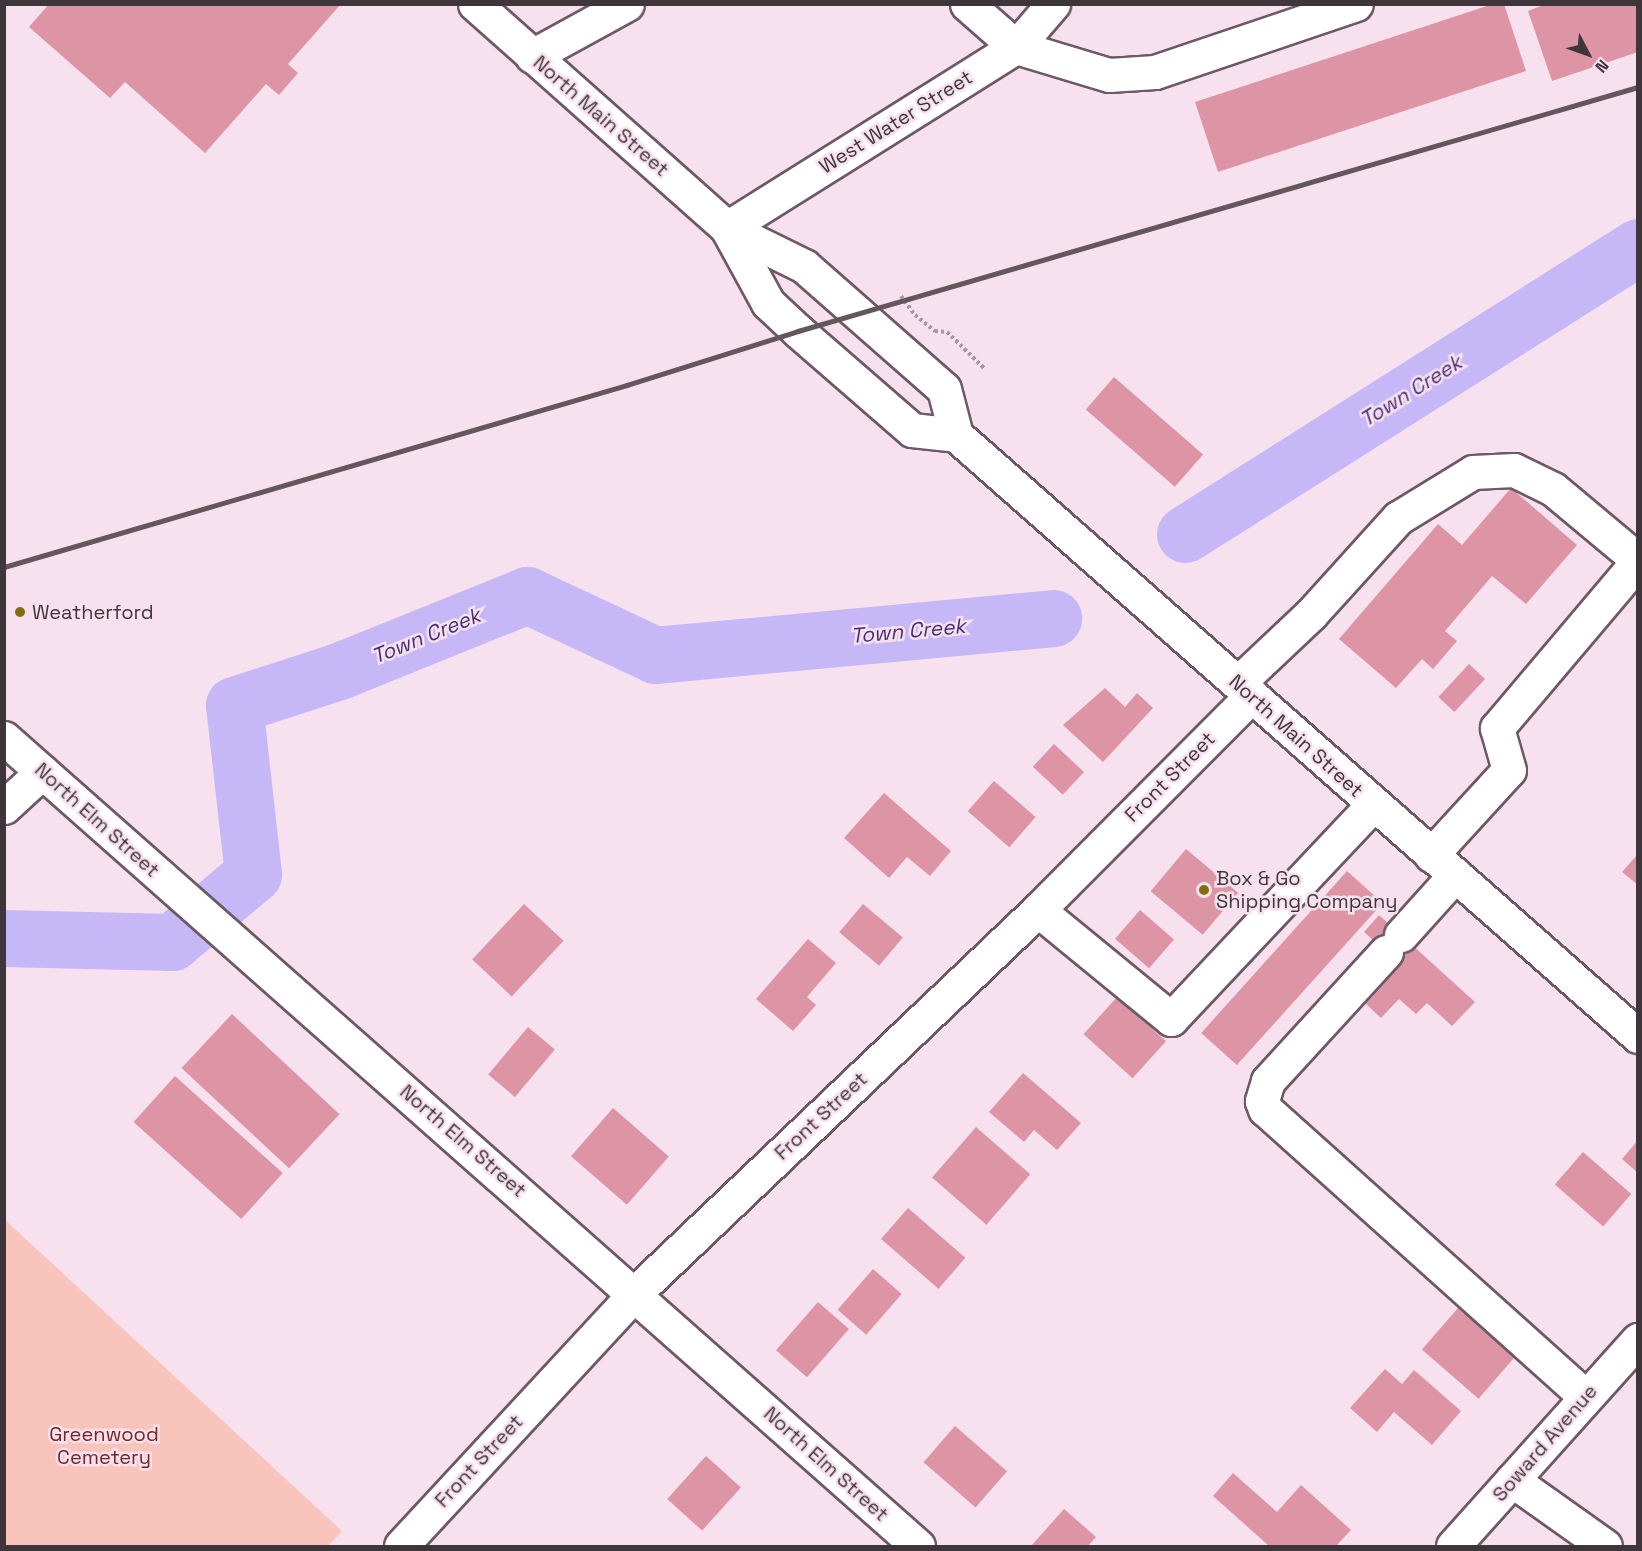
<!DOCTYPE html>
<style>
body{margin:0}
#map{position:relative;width:1642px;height:1551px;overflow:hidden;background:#f8e1ee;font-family:"Space Grotesk",sans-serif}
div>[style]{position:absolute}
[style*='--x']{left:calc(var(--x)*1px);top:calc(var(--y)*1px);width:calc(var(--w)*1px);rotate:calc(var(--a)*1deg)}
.green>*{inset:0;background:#f8c4bc}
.river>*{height:57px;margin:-28.5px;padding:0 28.5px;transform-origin:28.5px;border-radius:28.5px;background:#c6b7f7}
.building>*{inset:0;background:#dd94a4;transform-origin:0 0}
.path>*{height:4px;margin-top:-2px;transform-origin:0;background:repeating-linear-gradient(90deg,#a897a0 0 3px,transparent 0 6px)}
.roads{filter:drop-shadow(2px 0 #6d5965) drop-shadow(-2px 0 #6d5965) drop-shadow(0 2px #6d5965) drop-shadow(0 -2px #6d5965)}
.minor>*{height:33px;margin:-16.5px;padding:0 16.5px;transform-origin:16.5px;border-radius:16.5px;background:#fff}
.major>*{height:33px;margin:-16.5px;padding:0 16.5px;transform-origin:16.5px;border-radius:16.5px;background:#fff}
.rail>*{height:4.5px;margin:-2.25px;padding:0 2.25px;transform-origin:2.25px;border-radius:2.25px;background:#63575d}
.dots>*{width:16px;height:16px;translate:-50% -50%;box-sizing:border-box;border:3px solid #f8e1ee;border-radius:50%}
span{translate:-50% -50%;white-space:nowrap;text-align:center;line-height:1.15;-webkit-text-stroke:5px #f8e1ee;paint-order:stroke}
.street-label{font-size:20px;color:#3f363b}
.poi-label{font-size:20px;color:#3f363b}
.left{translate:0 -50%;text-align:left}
.park-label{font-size:20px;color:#79241d}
.water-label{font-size:21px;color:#472f78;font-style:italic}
.frame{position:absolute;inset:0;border:6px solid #3f363b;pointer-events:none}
.north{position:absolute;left:1558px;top:24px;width:60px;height:60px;-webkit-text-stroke:4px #f8e1ee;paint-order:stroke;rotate:131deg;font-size:16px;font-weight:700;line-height:24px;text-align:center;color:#3f363b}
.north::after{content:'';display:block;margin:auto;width:21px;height:27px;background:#3f363b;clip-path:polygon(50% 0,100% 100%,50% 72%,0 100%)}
</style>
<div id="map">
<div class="green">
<i style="clip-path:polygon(4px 1219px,342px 1531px,328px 1546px,5px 1546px)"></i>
</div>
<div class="river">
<i style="--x:1185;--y:534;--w:536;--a:-32.36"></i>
<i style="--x:4;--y:938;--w:168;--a:1.4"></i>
<i style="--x:172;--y:942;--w:106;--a:-40"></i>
<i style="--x:253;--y:874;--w:170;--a:-96.4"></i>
<i style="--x:234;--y:705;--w:110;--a:-17.9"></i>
<i style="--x:339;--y:671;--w:203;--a:-22"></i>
<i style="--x:527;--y:595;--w:141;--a:25.1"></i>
<i style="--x:655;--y:655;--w:400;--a:-5.3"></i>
</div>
<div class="building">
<i style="clip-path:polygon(49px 4px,341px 4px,288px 64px,298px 73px,279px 95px,266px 84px,205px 153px,125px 82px,110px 98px,29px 27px)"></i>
<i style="clip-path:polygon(1493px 4px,1504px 4px,1526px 71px,1218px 172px,1195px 102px)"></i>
<i style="clip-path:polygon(1546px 4px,1638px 4px,1638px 52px,1552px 81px,1528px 11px)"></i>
<i style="left:1114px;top:377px;width:118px;height:43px;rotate:41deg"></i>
<i style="clip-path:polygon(1511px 488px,1577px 545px,1526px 604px,1492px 576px,1445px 631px,1457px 641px,1433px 669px,1422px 659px,1396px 688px,1339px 639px,1438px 524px,1462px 545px)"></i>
<i style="left:23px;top:605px;width:12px;height:9px;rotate:76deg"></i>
<i style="left:1469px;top:664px;width:22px;height:45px;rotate:43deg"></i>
<i style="clip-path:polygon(1105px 688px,1125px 707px,1137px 693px,1153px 708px,1103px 762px,1063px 725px)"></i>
<i style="left:1054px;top:744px;width:41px;height:31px;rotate:43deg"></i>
<i style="left:994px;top:781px;width:55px;height:40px;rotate:41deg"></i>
<i style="clip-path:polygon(884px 793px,951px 851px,930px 876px,907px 857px,889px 878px,844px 838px)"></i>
<i style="left:1186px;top:849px;width:68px;height:55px;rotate:40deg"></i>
<i style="clip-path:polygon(1638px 854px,1638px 885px,1622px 872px)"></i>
<i style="left:1347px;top:871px;width:48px;height:218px;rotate:42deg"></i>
<i style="left:524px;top:904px;width:54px;height:76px;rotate:43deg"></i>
<i style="left:863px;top:904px;width:52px;height:37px;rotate:40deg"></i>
<i style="left:1140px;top:910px;width:45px;height:38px;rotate:41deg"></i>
<i style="clip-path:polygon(1379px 915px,1475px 1002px,1452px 1026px,1427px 1003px,1416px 1014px,1399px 999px,1381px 1018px,1366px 1004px,1401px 965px,1364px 932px)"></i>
<i style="clip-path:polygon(808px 939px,836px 963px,807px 997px,816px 1005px,793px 1031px,756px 999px)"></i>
<i style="left:1117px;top:997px;width:66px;height:50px;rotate:42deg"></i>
<i style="left:232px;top:1014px;width:147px;height:74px;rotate:43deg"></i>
<i style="left:528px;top:1027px;width:35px;height:62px;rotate:40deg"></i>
<i style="clip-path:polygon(1023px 1073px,1081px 1123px,1057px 1150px,1034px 1130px,1024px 1142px,989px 1112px)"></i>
<i style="left:175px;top:1076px;width:145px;height:62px;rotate:42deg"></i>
<i style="left:613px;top:1108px;width:74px;height:64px;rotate:41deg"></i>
<i style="left:976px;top:1127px;width:72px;height:67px;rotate:41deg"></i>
<i style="clip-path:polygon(1638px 1140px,1638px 1173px,1622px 1159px)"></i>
<i style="left:1583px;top:1152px;width:64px;height:43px;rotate:41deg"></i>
<i style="left:908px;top:1208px;width:76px;height:41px;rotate:41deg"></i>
<i style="left:873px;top:1269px;width:38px;height:54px;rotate:41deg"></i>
<i style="left:818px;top:1302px;width:41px;height:64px;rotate:41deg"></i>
<i style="left:1458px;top:1308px;width:75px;height:55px;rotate:41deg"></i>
<i style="clip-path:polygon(1385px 1369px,1402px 1384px,1414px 1370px,1461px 1411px,1432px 1445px,1394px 1412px,1377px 1432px,1350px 1408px)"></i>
<i style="left:955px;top:1426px;width:69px;height:48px;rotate:41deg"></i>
<i style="left:706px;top:1456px;width:47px;height:58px;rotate:42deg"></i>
<i style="clip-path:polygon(1233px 1473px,1277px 1512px,1301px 1485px,1351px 1530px,1336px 1546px,1269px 1546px,1213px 1496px)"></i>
<i style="clip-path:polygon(1064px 1509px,1096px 1537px,1088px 1546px,1031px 1546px)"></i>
</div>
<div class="path">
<i style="--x:901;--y:296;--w:24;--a:54"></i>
<i style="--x:915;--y:315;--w:26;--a:39"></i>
<i style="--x:935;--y:331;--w:12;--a:5"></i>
<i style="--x:947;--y:332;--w:52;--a:44.2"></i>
</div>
<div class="roads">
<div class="minor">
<i style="--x:967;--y:4;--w:65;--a:41.3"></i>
<i style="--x:1016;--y:47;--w:97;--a:16.8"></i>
<i style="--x:1109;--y:75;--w:46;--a:-3.7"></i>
<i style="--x:1155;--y:72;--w:212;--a:-18.7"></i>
<i style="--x:532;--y:56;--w:108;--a:-28.7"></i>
<i style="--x:727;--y:228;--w:341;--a:-32.1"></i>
<i style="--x:1016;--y:47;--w:57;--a:-49.3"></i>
<i style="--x:1238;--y:683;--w:100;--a:-43.4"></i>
<i style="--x:1311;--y:614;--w:130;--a:-47.8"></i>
<i style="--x:1398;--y:518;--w:88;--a:-31.5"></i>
<i style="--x:1473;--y:472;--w:41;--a:-2.8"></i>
<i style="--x:1514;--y:470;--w:43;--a:26"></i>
<i style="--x:1553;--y:489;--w:111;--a:39.9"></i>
<i style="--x:4;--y:738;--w:1220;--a:41.48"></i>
<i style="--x:4;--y:807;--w:52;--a:-42.6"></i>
<i style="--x:1431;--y:855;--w:115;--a:-47.5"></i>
<i style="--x:1509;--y:770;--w:44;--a:-105.9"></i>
<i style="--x:1497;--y:728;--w:219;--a:-49.8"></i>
<i style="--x:1038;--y:910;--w:172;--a:39.3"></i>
<i style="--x:1171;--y:1019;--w:294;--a:-46.7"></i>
<i style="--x:1401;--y:935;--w:81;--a:-48"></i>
<i style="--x:1386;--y:952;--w:175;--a:132.5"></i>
<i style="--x:1268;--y:1081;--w:21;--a:107"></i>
<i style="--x:1262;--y:1101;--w:9;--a:69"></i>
<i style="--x:1265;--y:1109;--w:430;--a:41.9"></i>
<i style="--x:1512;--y:1480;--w:114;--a:35.4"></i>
<i style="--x:401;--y:1546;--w:345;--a:-47.2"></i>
<i style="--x:635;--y:1293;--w:556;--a:-43.54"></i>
<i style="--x:1038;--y:910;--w:303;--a:-45.1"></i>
<i style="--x:1453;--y:1546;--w:277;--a:-48.1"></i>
</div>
<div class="major">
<i style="--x:475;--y:4;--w:337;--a:41.6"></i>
<i style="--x:727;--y:228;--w:86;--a:26.3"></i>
<i style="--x:804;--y:266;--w:186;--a:41.3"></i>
<i style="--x:944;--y:389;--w:48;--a:75.4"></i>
<i style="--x:727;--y:228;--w:85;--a:61.3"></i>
<i style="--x:768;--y:303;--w:41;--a:43"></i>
<i style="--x:798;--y:331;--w:151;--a:41"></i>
<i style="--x:912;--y:430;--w:44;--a:6.5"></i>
<i style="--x:956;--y:435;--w:909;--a:41.39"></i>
</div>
</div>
<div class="rail">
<i style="--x:4;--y:567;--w:649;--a:-16.28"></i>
<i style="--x:627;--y:385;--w:179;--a:-17.5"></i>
<i style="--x:798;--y:331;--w:875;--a:-16.2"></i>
</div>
<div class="dots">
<i style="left:20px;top:612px;background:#7f6e0b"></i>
<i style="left:1204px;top:890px;background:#7f6e0b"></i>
</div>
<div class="street-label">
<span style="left:601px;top:116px;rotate:41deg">North Main Street</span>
<span style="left:896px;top:122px;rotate:-32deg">West Water Street</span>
<span style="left:1296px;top:736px;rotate:42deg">North Main Street</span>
<span style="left:1170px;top:777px;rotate:-45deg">Front Street</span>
<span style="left:97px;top:820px;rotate:42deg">North Elm Street</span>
<span style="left:821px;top:1116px;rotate:-43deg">Front Street</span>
<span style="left:463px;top:1141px;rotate:41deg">North Elm Street</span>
<span style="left:1545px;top:1443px;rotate:-49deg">Soward Avenue</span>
<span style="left:479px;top:1461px;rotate:-47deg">Front Street</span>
<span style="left:826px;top:1464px;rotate:42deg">North Elm Street</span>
</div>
<div class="poi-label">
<span class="left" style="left:32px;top:612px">Weatherford</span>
<span class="left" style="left:1216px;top:890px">Box &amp; Go<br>Shipping Company</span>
</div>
<div class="park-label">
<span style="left:104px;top:1446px">Greenwood<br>Cemetery</span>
</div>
<div class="water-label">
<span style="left:1411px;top:391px;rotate:-32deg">Town Creek</span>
<span style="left:908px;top:631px;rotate:-5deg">Town Creek</span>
<span style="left:426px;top:636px;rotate:-22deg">Town Creek</span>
</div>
<div class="frame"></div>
<div class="north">N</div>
</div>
